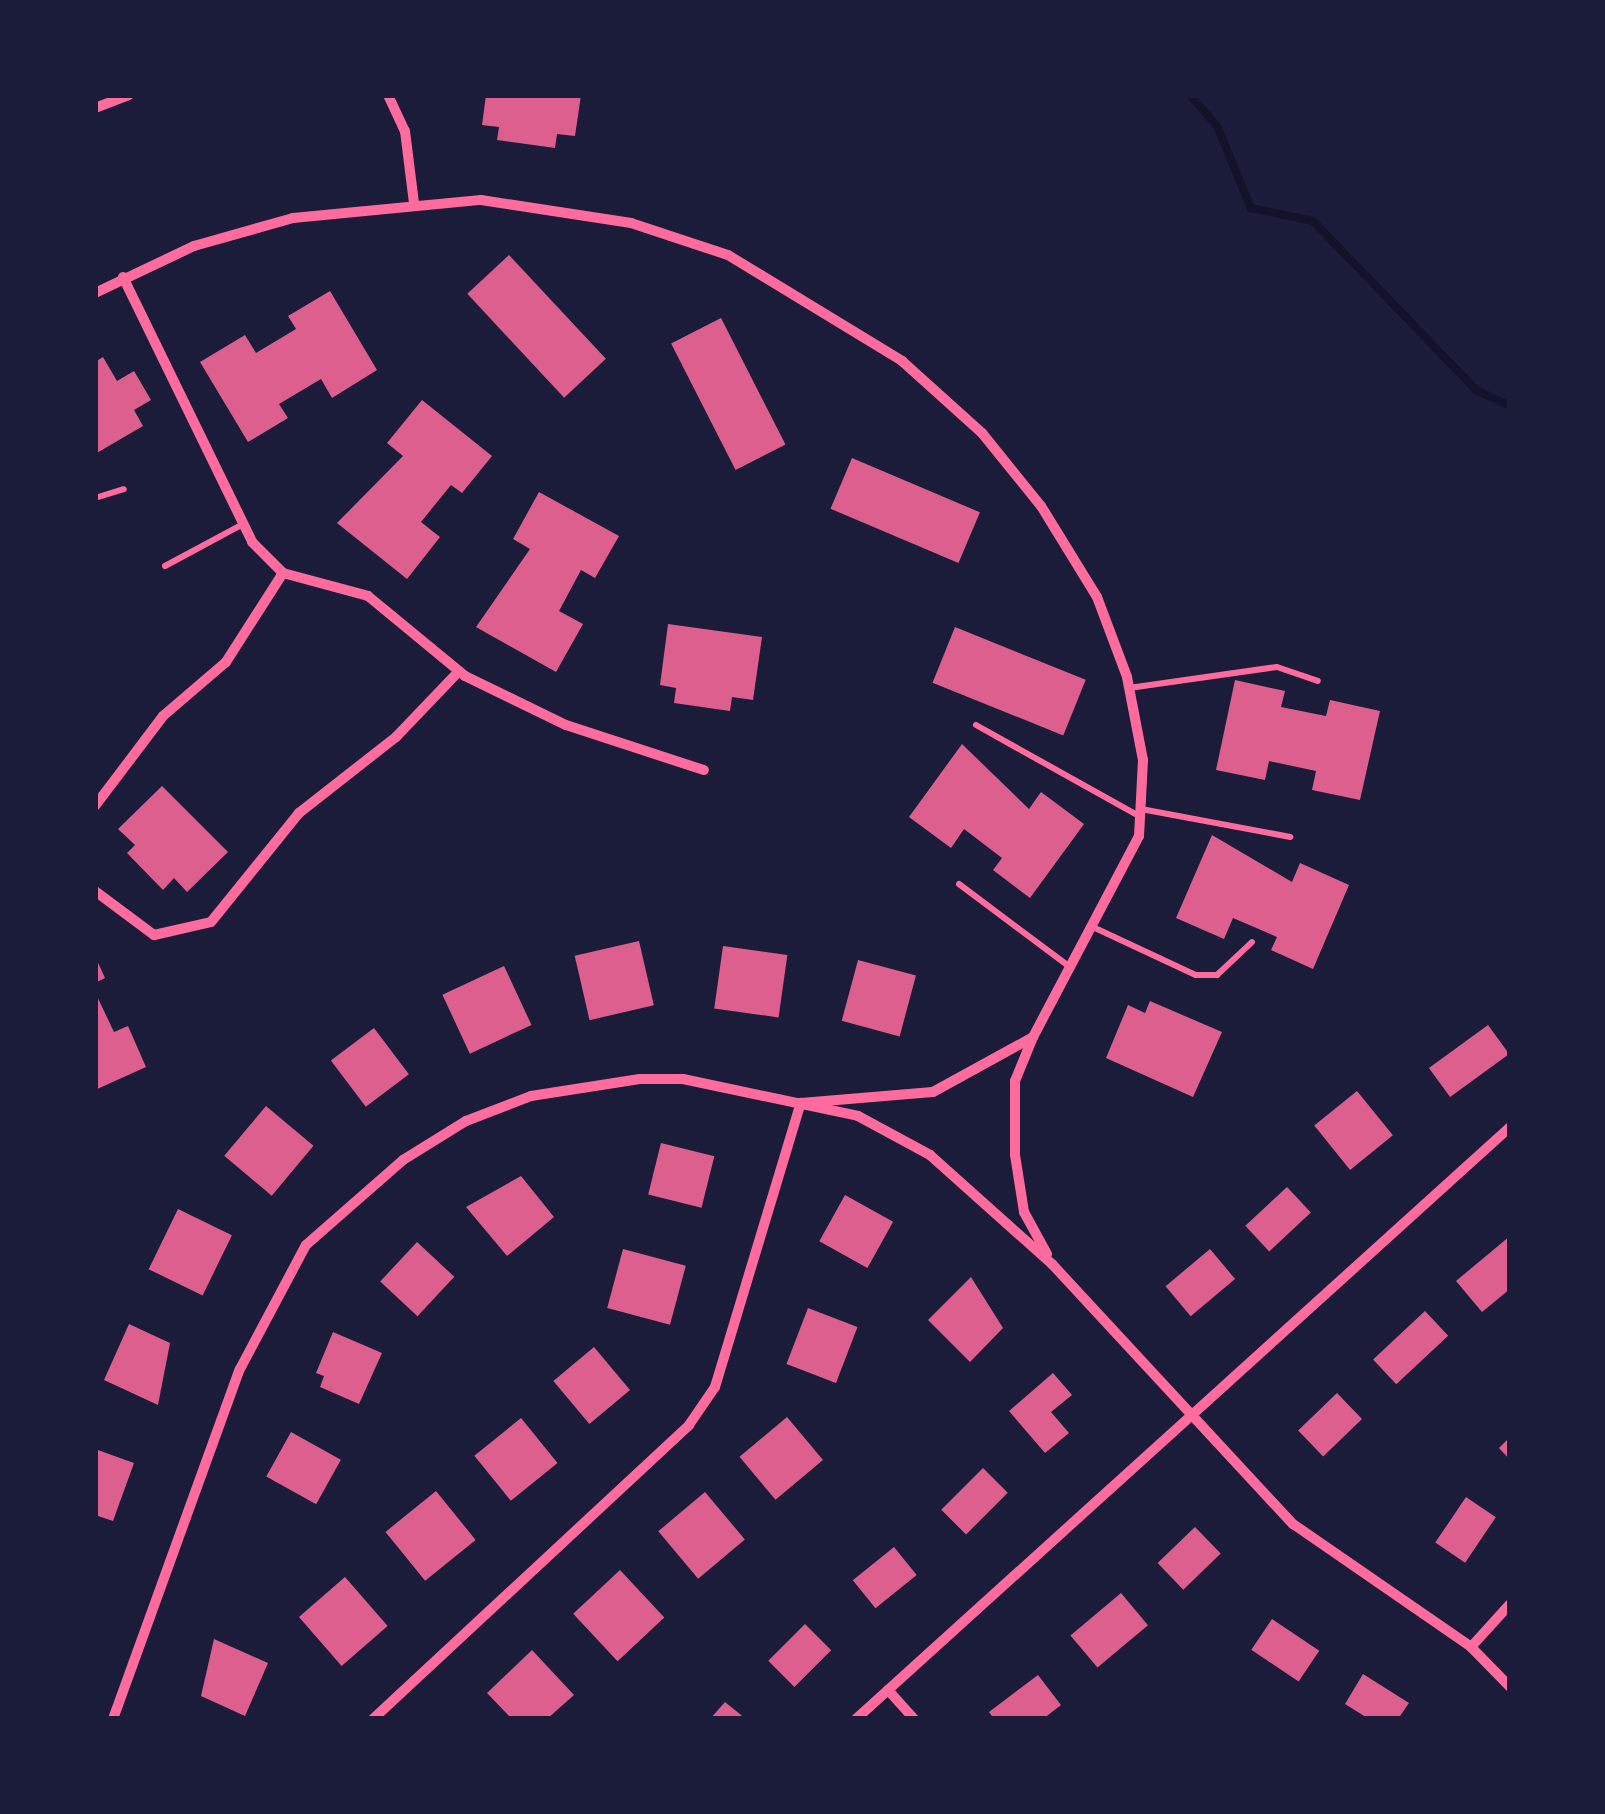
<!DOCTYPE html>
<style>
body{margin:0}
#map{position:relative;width:1605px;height:1814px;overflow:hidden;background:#1b1b3a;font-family:Manrope,sans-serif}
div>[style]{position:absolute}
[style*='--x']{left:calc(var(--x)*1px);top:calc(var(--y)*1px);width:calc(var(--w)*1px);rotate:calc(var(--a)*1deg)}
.stream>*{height:8px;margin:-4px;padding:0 4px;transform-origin:4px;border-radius:4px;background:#12122b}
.building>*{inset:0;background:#dd5f8e;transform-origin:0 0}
.service>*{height:6px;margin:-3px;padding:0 3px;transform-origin:3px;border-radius:3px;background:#ff6b9d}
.minor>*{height:10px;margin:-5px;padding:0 5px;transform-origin:5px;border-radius:5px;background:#ff6b9d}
span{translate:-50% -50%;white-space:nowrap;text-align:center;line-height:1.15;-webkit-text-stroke:9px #1b1b3a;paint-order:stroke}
.frame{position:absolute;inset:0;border:98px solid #1b1b3a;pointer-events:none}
</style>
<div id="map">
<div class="stream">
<i style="--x:1190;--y:95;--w:41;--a:48.9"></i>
<i style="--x:1217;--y:126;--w:89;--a:67.5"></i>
<i style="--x:1251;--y:208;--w:63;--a:11.8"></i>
<i style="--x:1313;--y:221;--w:235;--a:46"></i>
<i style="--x:1476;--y:390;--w:38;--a:25"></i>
</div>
<div class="building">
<i style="clip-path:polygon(486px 95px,581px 95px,575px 136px,557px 134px,555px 148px,497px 140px,499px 127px,482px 125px)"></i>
<i style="left:509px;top:255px;width:142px;height:57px;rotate:47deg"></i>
<i style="clip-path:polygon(330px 291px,377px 370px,332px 398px,321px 379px,279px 404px,288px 418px,248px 442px,200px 362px,245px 335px,256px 353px,296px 329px,288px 316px)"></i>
<i style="left:721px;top:318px;width:142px;height:56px;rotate:63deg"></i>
<i style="clip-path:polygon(103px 357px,117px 381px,134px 371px,151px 400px,134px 410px,143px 426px,95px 454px,95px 362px)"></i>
<i style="clip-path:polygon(422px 400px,492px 456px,462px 493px,451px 485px,421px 522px,440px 537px,407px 579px,337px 523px,403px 456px,387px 443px)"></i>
<i style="left:852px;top:458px;width:139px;height:55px;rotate:23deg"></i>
<i style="clip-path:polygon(539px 492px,619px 536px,595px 578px,581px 570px,559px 611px,583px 624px,556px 672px,476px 627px,530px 549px,513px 539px)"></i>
<i style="clip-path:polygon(668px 624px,762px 637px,753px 700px,732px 697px,730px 711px,674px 703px,676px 688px,660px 685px)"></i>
<i style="left:955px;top:627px;width:141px;height:60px;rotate:22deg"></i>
<i style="clip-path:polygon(1235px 680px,1285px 691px,1281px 707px,1326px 716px,1330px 700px,1380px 711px,1360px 800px,1312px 790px,1316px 771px,1269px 761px,1265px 780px,1216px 770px)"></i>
<i style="clip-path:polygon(962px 744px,1029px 809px,1041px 792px,1084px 824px,1030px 898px,993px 870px,1002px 858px,964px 829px,951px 848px,909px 817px)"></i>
<i style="clip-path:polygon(162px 786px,228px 852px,187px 892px,174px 878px,163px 890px,127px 853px,135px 845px,118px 829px)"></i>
<i style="clip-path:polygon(1212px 835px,1292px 882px,1300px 863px,1349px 885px,1313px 969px,1271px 950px,1277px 937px,1233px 918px,1224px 939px,1176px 918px)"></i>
<i style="left:639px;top:941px;width:66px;height:66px;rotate:77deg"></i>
<i style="left:723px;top:946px;width:65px;height:63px;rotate:8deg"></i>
<i style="clip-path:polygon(95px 956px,105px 978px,95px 983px)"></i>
<i style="left:858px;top:960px;width:60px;height:63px;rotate:15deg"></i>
<i style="left:504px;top:966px;width:65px;height:68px;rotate:65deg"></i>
<i style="clip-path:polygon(95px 992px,114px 1032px,128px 1026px,146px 1067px,95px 1090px)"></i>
<i style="clip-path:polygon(1150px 1001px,1222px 1032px,1193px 1097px,1106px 1058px,1128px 1005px,1145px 1013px)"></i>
<i style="left:1488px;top:1025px;width:36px;height:73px;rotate:54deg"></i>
<i style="left:374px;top:1028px;width:58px;height:54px;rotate:53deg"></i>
<i style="left:1357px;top:1091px;width:57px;height:55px;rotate:51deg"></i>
<i style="left:266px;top:1106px;width:62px;height:65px;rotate:40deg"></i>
<i style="left:661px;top:1143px;width:55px;height:53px;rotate:14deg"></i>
<i style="clip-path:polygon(521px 1176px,554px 1217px,507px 1256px,466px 1207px)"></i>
<i style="left:1287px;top:1187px;width:35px;height:57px;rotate:47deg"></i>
<i style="left:845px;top:1195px;width:55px;height:53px;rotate:29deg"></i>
<i style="left:178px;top:1209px;width:60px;height:67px;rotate:26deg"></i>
<i style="clip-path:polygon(1510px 1236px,1510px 1289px,1482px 1312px,1456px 1281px)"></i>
<i style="left:417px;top:1242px;width:51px;height:54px;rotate:43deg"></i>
<i style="left:623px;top:1249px;width:65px;height:61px;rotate:15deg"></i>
<i style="left:1210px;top:1249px;width:39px;height:58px;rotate:50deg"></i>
<i style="clip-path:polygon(971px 1277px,1003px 1328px,970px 1362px,928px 1320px)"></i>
<i style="left:808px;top:1308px;width:53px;height:60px;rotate:21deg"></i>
<i style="left:1425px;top:1311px;width:34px;height:71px;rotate:47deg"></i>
<i style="clip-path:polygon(129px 1324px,170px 1343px,158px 1405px,104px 1380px)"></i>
<i style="clip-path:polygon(333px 1332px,382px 1353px,359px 1404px,320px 1387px,324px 1376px,316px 1373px)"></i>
<i style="left:594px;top:1347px;width:56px;height:53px;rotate:50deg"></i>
<i style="clip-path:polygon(1053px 1373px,1072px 1395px,1051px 1412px,1069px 1433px,1045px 1453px,1009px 1411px)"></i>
<i style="left:1337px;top:1393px;width:36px;height:54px;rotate:46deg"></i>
<i style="left:787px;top:1417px;width:56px;height:62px;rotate:50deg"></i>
<i style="left:521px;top:1418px;width:58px;height:60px;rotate:51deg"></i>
<i style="left:291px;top:1432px;width:57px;height:51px;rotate:29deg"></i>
<i style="clip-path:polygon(1510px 1437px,1510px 1460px,1499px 1448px)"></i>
<i style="clip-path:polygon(95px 1449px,134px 1463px,113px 1521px,95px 1515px)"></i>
<i style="left:983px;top:1468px;width:35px;height:59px;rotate:45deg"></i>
<i style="left:436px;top:1491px;width:63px;height:65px;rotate:51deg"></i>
<i style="left:705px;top:1492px;width:62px;height:61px;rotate:50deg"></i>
<i style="left:1466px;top:1497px;width:36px;height:55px;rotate:34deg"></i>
<i style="left:1195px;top:1527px;width:37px;height:52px;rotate:46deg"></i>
<i style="left:894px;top:1547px;width:36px;height:53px;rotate:51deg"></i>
<i style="left:620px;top:1570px;width:65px;height:64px;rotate:47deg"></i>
<i style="left:345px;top:1577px;width:65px;height:61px;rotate:49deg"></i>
<i style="left:1121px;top:1593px;width:42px;height:66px;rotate:50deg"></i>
<i style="left:1272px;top:1619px;width:57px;height:37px;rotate:34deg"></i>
<i style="left:805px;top:1624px;width:37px;height:52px;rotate:45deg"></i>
<i style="clip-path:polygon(214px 1639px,268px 1663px,245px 1716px,201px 1696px)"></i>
<i style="clip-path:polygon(532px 1650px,574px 1695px,547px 1719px,512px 1719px,487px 1693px)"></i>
<i style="clip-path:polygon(1363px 1674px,1409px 1703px,1398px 1719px,1369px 1719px,1345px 1704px)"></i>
<i style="clip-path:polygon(1038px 1675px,1061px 1705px,1043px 1719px,994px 1719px,989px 1712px)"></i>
<i style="clip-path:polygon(725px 1702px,746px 1719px,710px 1719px)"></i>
</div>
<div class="service">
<i style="--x:95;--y:498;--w:30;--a:-17"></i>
<i style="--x:165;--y:566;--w:89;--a:-28.3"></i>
<i style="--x:1129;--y:688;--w:149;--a:-8.1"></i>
<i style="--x:1277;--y:667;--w:43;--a:18.9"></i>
<i style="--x:976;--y:725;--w:187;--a:29.2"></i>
<i style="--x:1141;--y:809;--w:152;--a:10.6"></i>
<i style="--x:959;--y:884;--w:139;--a:36.8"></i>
<i style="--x:1095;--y:928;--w:111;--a:25"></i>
<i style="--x:1196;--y:975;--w:21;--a:0"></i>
<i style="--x:1217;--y:975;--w:48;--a:-43.3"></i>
</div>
<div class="minor">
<i style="--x:388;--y:95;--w:40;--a:65"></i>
<i style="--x:405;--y:131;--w:73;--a:82.9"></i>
<i style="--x:95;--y:108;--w:36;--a:-21"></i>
<i style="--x:123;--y:277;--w:295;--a:64"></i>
<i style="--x:252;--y:542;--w:44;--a:45"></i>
<i style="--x:283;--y:573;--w:88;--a:15.1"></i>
<i style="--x:368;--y:596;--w:126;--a:39.5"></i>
<i style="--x:465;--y:676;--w:112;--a:25.9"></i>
<i style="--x:566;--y:725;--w:145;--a:18.1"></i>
<i style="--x:95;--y:293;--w:110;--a:-25.4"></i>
<i style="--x:194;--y:246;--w:103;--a:-15.8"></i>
<i style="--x:293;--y:218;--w:189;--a:-5.5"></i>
<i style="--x:481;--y:200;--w:152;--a:8.7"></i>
<i style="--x:631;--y:223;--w:102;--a:18.3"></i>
<i style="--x:728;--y:255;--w:204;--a:31.3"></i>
<i style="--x:902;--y:361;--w:108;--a:42"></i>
<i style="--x:982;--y:433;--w:94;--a:51.1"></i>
<i style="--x:1041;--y:506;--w:107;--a:58.4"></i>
<i style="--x:1097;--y:597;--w:85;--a:69.4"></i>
<i style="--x:1127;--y:677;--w:85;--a:79.1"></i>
<i style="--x:1143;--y:760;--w:76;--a:93"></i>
<i style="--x:1139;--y:836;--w:227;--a:117.8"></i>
<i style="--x:95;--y:806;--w:113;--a:-52.9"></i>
<i style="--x:163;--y:716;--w:83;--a:-40.6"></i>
<i style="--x:226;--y:662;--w:106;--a:-57.4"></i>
<i style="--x:95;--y:891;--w:74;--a:36.7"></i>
<i style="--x:154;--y:935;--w:58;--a:-12.8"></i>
<i style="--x:211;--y:922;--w:140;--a:-51.1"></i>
<i style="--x:299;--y:813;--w:123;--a:-38.1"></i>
<i style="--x:396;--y:737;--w:91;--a:-46.3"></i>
<i style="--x:1471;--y:1647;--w:58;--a:-47.8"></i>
<i style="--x:888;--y:1690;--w:39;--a:48"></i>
<i style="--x:113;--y:1719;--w:372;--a:-70.1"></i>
<i style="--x:240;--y:1369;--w:140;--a:-62"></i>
<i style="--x:306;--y:1245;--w:129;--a:-41.2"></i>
<i style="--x:403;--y:1160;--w:74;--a:-31.8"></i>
<i style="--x:466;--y:1121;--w:70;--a:-21"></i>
<i style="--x:531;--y:1096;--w:110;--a:-8.9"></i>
<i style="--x:640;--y:1079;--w:43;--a:0"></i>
<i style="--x:683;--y:1079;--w:179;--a:11.9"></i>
<i style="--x:858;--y:1116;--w:82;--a:28.4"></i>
<i style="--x:930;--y:1155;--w:164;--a:41.8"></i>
<i style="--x:1052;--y:1264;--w:355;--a:47.2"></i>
<i style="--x:1293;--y:1524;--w:216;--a:34.6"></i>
<i style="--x:1471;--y:1647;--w:56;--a:45.7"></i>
<i style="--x:373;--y:1719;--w:432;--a:-42.9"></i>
<i style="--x:689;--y:1425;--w:46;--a:-55.6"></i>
<i style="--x:715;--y:1387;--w:297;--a:-73.2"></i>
<i style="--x:801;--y:1103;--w:132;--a:-4.8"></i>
<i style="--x:933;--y:1092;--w:114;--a:-28.8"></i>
<i style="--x:1033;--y:1037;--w:48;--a:112.2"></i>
<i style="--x:1015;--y:1081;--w:74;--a:90"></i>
<i style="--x:1015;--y:1155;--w:58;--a:81"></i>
<i style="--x:1024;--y:1212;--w:48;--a:61.3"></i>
<i style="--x:856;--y:1719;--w:882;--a:-42.15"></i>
</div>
<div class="frame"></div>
</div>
